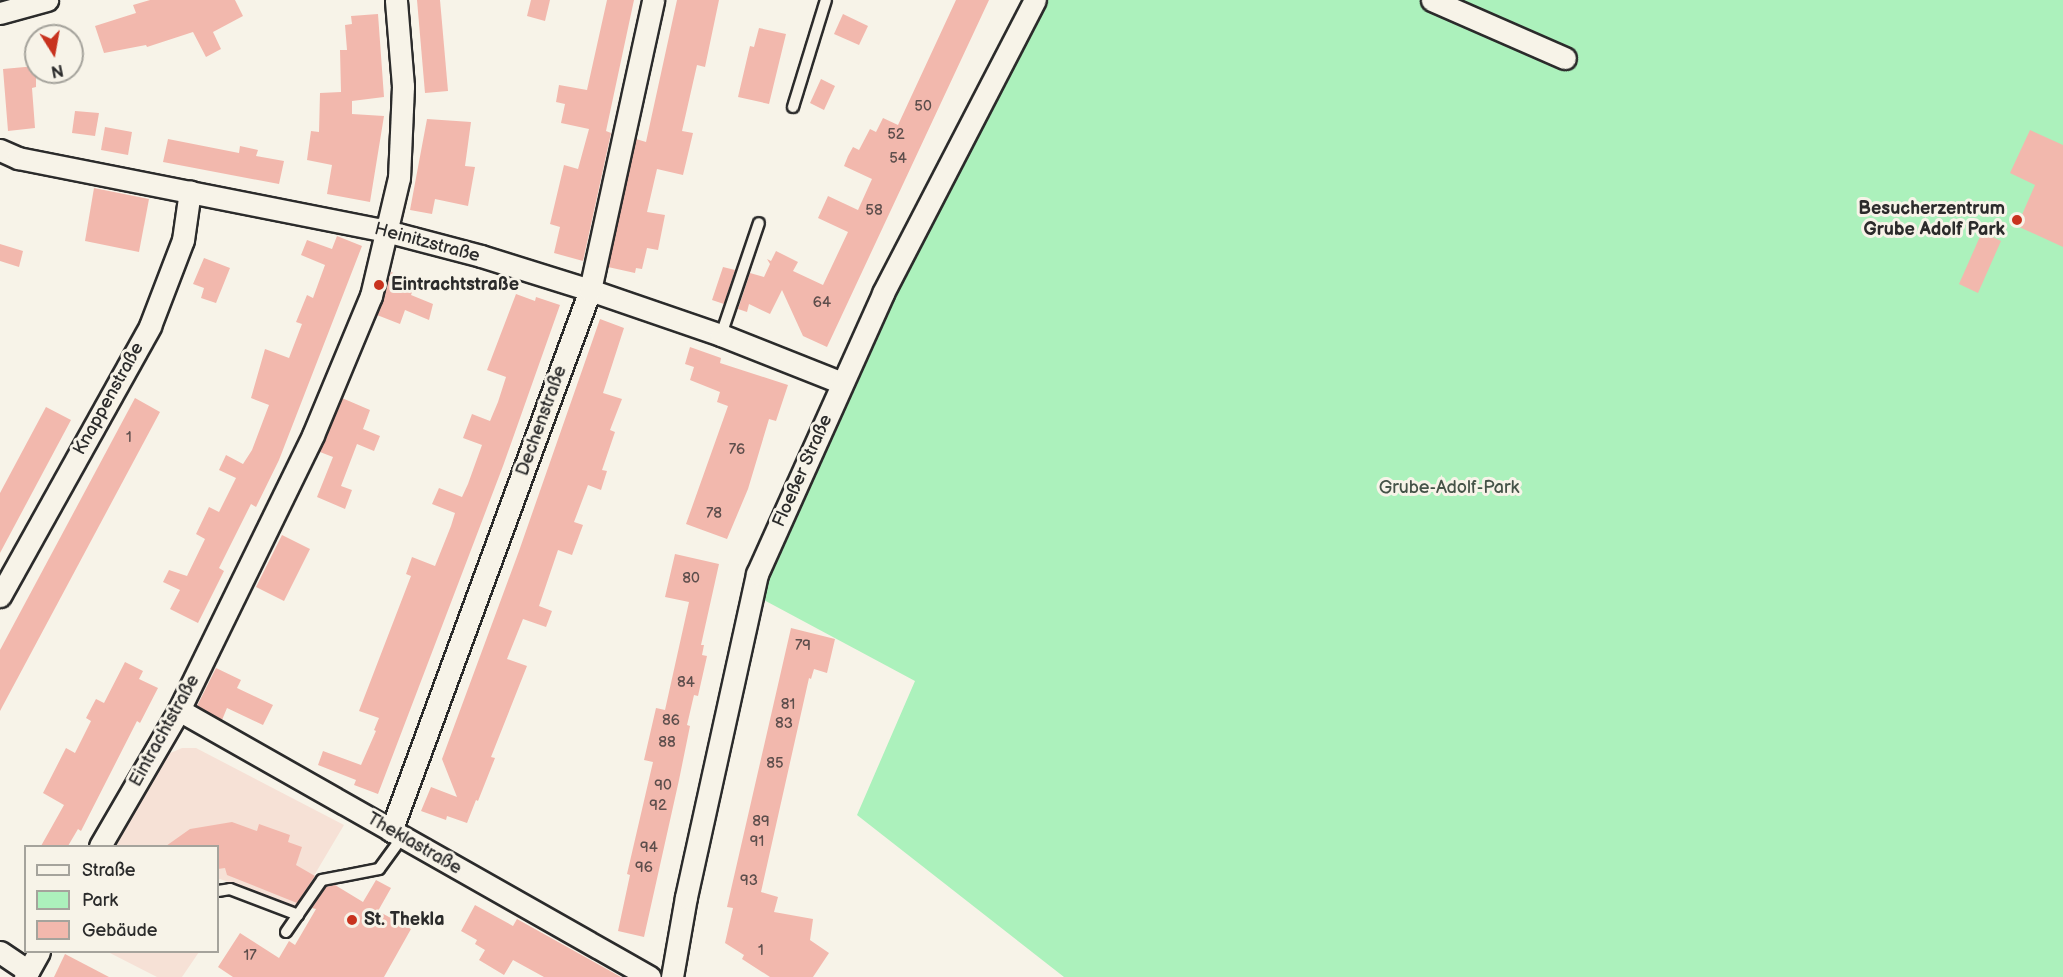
<!DOCTYPE html>
<meta charset="utf-8">
<style>
body{margin:0}
#map{position:relative;width:2063px;height:977px;overflow:hidden;background:#f7f3e8;font-family:"Balsamiq Sans",sans-serif}
div>[style]{position:absolute}
.built>*{inset:0;background:#f6e1d6}
.green>*{inset:0;background:#acf1bc}
.building>*{inset:0;background:#f2b8ad}
.roads{filter:drop-shadow(2px 0 #2b2b2b) drop-shadow(-2px 0 #2b2b2b) drop-shadow(0 2px #2b2b2b) drop-shadow(0 -2px #2b2b2b)}
.lane>*{height:10px;margin:-5px;padding:0 5px;transform-origin:5px;border-radius:5px;background:#f7f3e8}
.street>*{height:21px;margin:-10.5px;padding:0 10.5px;transform-origin:10.5px;border-radius:10.5px;background:#f7f3e8}
.dots>*{width:16px;height:16px;translate:-50% -50%;box-sizing:border-box;border:3px solid #f7f3e8;border-radius:50%}
span{translate:-50% -50%;white-space:nowrap;text-align:center;line-height:1.15;-webkit-text-stroke:6px #f7f3e8;paint-order:stroke}
.number-label{font-size:15px;color:#5d4e4c}
.number-label span{-webkit-text-stroke-width:0}
.poi-label{font-size:18px;color:#2b2b2b;font-weight:700}
.right{translate:-100% -50%;text-align:right}
.left{translate:0 -50%;text-align:left}
.street-label{font-size:18px;color:#2b2b2b}
.park-label{font-size:18px;color:#455348}
.legend{position:absolute;left:24px;top:845px;width:195px;height:108px;box-sizing:border-box;background:#f7f3e8;border:2px solid #a5a39c;margin:0;padding:8px 10px;list-style:none;font-size:18px;color:#2b2b2b}
.legend li{display:flex;align-items:center;gap:12px;height:30px}
.legend b{width:30px;border:2px solid #a5a39c}
.north{position:absolute;left:24px;top:24px;width:60px;height:60px;box-sizing:border-box;background:#f7f3e8;border:2px solid #a5a39c;border-radius:50%;rotate:169deg;font-size:16px;font-weight:700;line-height:24px;text-align:center;color:#2b2b2b}
.north::after{content:'';display:block;margin:auto;width:21px;height:27px;background:#c8321e;clip-path:polygon(50% 0,100% 100%,50% 72%,0 100%)}
</style>
<div id="map">
<div class="built">
<div style="clip-path:polygon(182px 748px,196px 748px,344px 825px,296px 906px,220px 879px,218px 880px,218px 846px,116px 846px,168px 754px)"></div>
<div style="clip-path:polygon(108px 952px,199px 952px,182px 977px,157px 977px)"></div>
</div>
<div class="green">
<div style="clip-path:polygon(1034px 0,2063px 0,2063px 977px,1064px 977px,857px 815px,915px 681px,762px 599px,765px 572px,838px 405px)"></div>
</div>
<div class="building">
<div style="clip-path:polygon(150px 0,235px 0,243px 16px,213px 32px,221px 49px,206px 57px,193px 32px,147px 47px,146px 45px,104px 53px,95px 26px,136px 13px,133px 5px)"></div>
<div style="clip-path:polygon(417px 0,440px 0,448px 91px,425px 93px)"></div>
<div style="clip-path:polygon(531px 0,550px 0,545px 21px,527px 16px)"></div>
<div style="clip-path:polygon(607px 0,634px 0,606px 131px,611px 133px,583px 261px,554px 253px,560px 227px,550px 224px,564px 165px,578px 169px,589px 129px,561px 123px,565px 104px,556px 102px,559px 85px,587px 90px)"></div>
<div style="clip-path:polygon(677px 0,719px 0,705px 67px,697px 65px,682px 131px,693px 133px,683px 175px,657px 169px,647px 212px,665px 215px,658px 250px,647px 248px,642px 269px,636px 268px,635px 273px,608px 267px,636px 139px,646px 142px)"></div>
<div style="clip-path:polygon(956px 0,989px 0,827px 347px,803px 336px,782px 290px,770px 314px,749px 304px,747px 312px,738px 309px,750px 273px,764px 277px,770px 264px,767px 259px,771px 261px,776px 251px,798px 262px,793px 271px,823px 285px,848px 232px,818px 218px,828px 196px,858px 210px,872px 179px,844px 166px,848px 156px,853px 147px,859px 150px,870px 129px,876px 132px,883px 118px,898px 125px)"></div>
<div style="clip-path:polygon(378px 14px,384px 97px,352px 101px,352px 114px,384px 116px,370px 202px,327px 194px,332px 165px,307px 160px,311px 131px,319px 132px,320px 93px,341px 92px,340px 50px,347px 50px,345px 25px,352px 24px,351px 16px)"></div>
<div style="clip-path:polygon(843px 14px,868px 26px,859px 45px,834px 34px)"></div>
<div style="clip-path:polygon(759px 28px,786px 34px,769px 104px,738px 97px,750px 46px,754px 47px)"></div>
<div style="clip-path:polygon(36px 66px,36px 87px,32px 88px,35px 128px,8px 131px,3px 69px)"></div>
<div style="clip-path:polygon(821px 79px,835px 86px,824px 110px,810px 103px)"></div>
<div style="clip-path:polygon(75px 111px,99px 113px,95px 136px,72px 133px)"></div>
<div style="clip-path:polygon(427px 119px,471px 122px,465px 166px,475px 167px,468px 206px,435px 199px,432px 214px,410px 210px)"></div>
<div style="clip-path:polygon(105px 127px,132px 132px,128px 155px,101px 150px)"></div>
<div style="clip-path:polygon(2030px 130px,2063px 145px,2063px 247px,2017px 226px,2035px 185px,2010px 173px)"></div>
<div style="clip-path:polygon(168px 139px,239px 153px,240px 146px,258px 150px,256px 156px,284px 161px,279px 184px,163px 162px)"></div>
<div style="clip-path:polygon(94px 188px,149px 199px,139px 252px,85px 241px)"></div>
<div style="clip-path:polygon(1982px 232px,2001px 241px,1978px 293px,1959px 284px)"></div>
<div style="clip-path:polygon(337px 236px,362px 246px,279px 460px,256px 507px,251px 504px,219px 568px,224px 571px,198px 623px,170px 609px,180px 590px,163px 582px,169px 570px,187px 576px,205px 539px,196px 534px,209px 507px,219px 512px,236px 478px,219px 470px,226px 455px,243px 464px,252px 450px,269px 405px,251px 398px,265px 349px,289px 358px,302px 324px,296px 322px,307px 295px,313px 298px,325px 265px,301px 255px,307px 240px,332px 249px)"></div>
<div style="clip-path:polygon(0 244px,23px 251px,19px 267px,0 261px)"></div>
<div style="clip-path:polygon(204px 258px,230px 268px,216px 303px,201px 298px,204px 288px,193px 284px)"></div>
<div style="clip-path:polygon(723px 267px,735px 270px,724px 304px,712px 300px)"></div>
<div style="clip-path:polygon(391px 272px,416px 282px,411px 295px,433px 304px,429px 320px,405px 310px,400px 324px,377px 315px)"></div>
<div style="clip-path:polygon(516px 294px,535px 301px,536px 297px,560px 305px,503px 466px,378px 794px,354px 785px,356px 780px,318px 765px,323px 751px,361px 765px,376px 731px,374px 730px,379px 718px,359px 711px,411px 576px,406px 574px,412px 557px,435px 566px,451px 526px,455px 513px,432px 504px,439px 488px,462px 497px,468px 484px,482px 445px,463px 438px,472px 414px,490px 421px,498px 402px,506px 377px,487px 370px)"></div>
<div style="clip-path:polygon(600px 319px,624px 328px,603px 393px,622px 399px,610px 430px,615px 432px,602px 470px,607px 471px,601px 490px,588px 485px,574px 522px,583px 525px,572px 555px,558px 550px,539px 606px,552px 611px,546px 627px,523px 619px,507px 659px,527px 666px,491px 757px,495px 758px,478px 801px,476px 800px,467px 823px,447px 816px,446px 820px,421px 811px,431px 787px,457px 797px,442px 759px,519px 551px)"></div>
<div style="clip-path:polygon(690px 347px,721px 358px,720px 363px,788px 385px,776px 421px,769px 419px,748px 489px,727px 539px,686px 524px,728px 406px,717px 402px,720px 392px,690px 380px,694px 367px,685px 364px)"></div>
<div style="clip-path:polygon(135px 398px,160px 412px,0 711px,0 650px)"></div>
<div style="clip-path:polygon(342px 398px,370px 410px,363px 429px,380px 436px,374px 451px,357px 444px,341px 486px,352px 490px,345px 509px,317px 497px,333px 457px,320px 452px)"></div>
<div style="clip-path:polygon(46px 407px,71px 420px,0 553px,0 493px)"></div>
<div style="clip-path:polygon(282px 535px,310px 549px,284px 601px,256px 587px)"></div>
<div style="clip-path:polygon(675px 554px,719px 564px,701px 645px,704px 645px,702px 655px,707px 656px,698px 696px,694px 695px,687px 725px,690px 726px,679px 780px,644px 937px,618px 931px,630px 875px,627px 874px,653px 762px,644px 760px,656px 708px,665px 710px,689px 602px,665px 597px)"></div>
<div style="clip-path:polygon(791px 628px,835px 639px,827px 673px,814px 669px,811px 679px,809px 678px,761px 892px,778px 897px,774px 912px,813px 919px,810px 940px,829px 953px,813px 977px,770px 977px,742px 959px,744px 955px,725px 943px,733px 908px,727px 907px)"></div>
<div style="clip-path:polygon(125px 662px,143px 671px,139px 679px,158px 688px,140px 723px,137px 721px,81px 831px,78px 829px,68px 846px,41px 846px,64px 805px,43px 793px,66px 748px,75px 753px,91px 721px,86px 718px,96px 699px,104px 703px)"></div>
<div style="clip-path:polygon(216px 668px,241px 680px,237px 688px,273px 705px,263px 725px,227px 708px,222px 720px,197px 706px)"></div>
<div style="clip-path:polygon(232px 822px,257px 831px,259px 824px,290px 835px,288px 842px,302px 847px,296px 865px,315px 876px,297px 903px,227px 875px,225px 868px,218px 869px,218px 846px,166px 846px,190px 829px)"></div>
<div style="clip-path:polygon(376px 880px,391px 888px,378px 911px,411px 929px,384px 977px,233px 977px,218px 967px,240px 933px,279px 958px,289px 941px,295px 945px,316px 909px,312px 908px,326px 887px,335px 885px,363px 902px)"></div>
<div style="clip-path:polygon(475px 905px,513px 926px,517px 919px,621px 977px,544px 977px,513px 960px,504px 975px,479px 960px,485px 950px,475px 944px,477px 940px,461px 931px)"></div>
<div style="clip-path:polygon(65px 954px,109px 977px,54px 977px)"></div>
</div>
<div class="roads">
<div class="lane">
<div style="left:793px;top:107px;width:112px;rotate:-72.9deg"></div>
<div style="left:721px;top:335px;width:118px;rotate:-71.3deg"></div>
<div style="left:218px;top:891px;width:12px;rotate:-9deg"></div>
<div style="left:230px;top:889px;width:73px;rotate:20.9deg"></div>
<div style="left:286px;top:932px;width:63px;rotate:-55.3deg"></div>
<div style="left:322px;top:880px;width:58px;rotate:-10.9deg"></div>
<div style="left:379px;top:869px;width:39px;rotate:-54deg"></div>
</div>
<div class="street">
<div style="left:1432px;top:0;width:145px;rotate:23.6deg"></div>
<div style="left:0;top:13px;width:49px;rotate:-15.5deg"></div>
<div style="left:0;top:150px;width:20px;rotate:24deg"></div>
<div style="left:18px;top:158px;width:375px;rotate:11.2deg"></div>
<div style="left:386px;top:231px;width:98px;rotate:14.7deg"></div>
<div style="left:481px;top:256px;width:114px;rotate:17.3deg"></div>
<div style="left:590px;top:290px;width:139px;rotate:19deg"></div>
<div style="left:721px;top:335px;width:130px;rotate:21.6deg"></div>
<div style="left:0;top:596px;width:309px;rotate:-60.9deg"></div>
<div style="left:150px;top:326px;width:92px;rotate:-69deg"></div>
<div style="left:183px;top:240px;width:49px;rotate:-81.9deg"></div>
<div style="left:179px;top:710px;width:541px;rotate:29.55deg"></div>
<div style="left:391px;top:831px;width:576px;rotate:-69.8deg"></div>
<div style="left:590px;top:290px;width:297px;rotate:-77.7deg"></div>
<div style="left:100px;top:846px;width:157px;rotate:-59.8deg"></div>
<div style="left:179px;top:710px;width:306px;rotate:-64deg"></div>
<div style="left:313px;top:435px;width:151px;rotate:-67.4deg"></div>
<div style="left:371px;top:296px;width:121px;rotate:-76.7deg"></div>
<div style="left:399px;top:178px;width:92px;rotate:-87.5deg"></div>
<div style="left:403px;top:86px;width:86px;rotate:-94.7deg"></div>
<div style="left:0;top:952px;width:34px;rotate:34deg"></div>
<div style="left:25px;top:977px;width:29px;rotate:-61deg"></div>
<div style="left:672px;top:977px;width:81px;rotate:-80.1deg"></div>
<div style="left:686px;top:897px;width:331px;rotate:-77.6deg"></div>
<div style="left:757px;top:574px;width:308px;rotate:-65.8deg"></div>
<div style="left:883px;top:293px;width:330px;rotate:-62.6deg"></div>
</div>
</div>
<div class="dots">
<div style="left:2017px;top:220px;background:#c8321e"></div>
<div style="left:379px;top:285px;background:#c8321e"></div>
<div style="left:352px;top:920px;background:#c8321e"></div>
</div>
<div class="number-label">
<span style="left:923px;top:107px">50</span>
<span style="left:896px;top:135px">52</span>
<span style="left:898px;top:159px">54</span>
<span style="left:874px;top:211px">58</span>
<span style="left:822px;top:303px">64</span>
<span style="left:129px;top:438px">1</span>
<span style="left:737px;top:450px">76</span>
<span style="left:714px;top:514px">78</span>
<span style="left:691px;top:579px">80</span>
<span style="left:803px;top:646px">79</span>
<span style="left:686px;top:683px">84</span>
<span style="left:788px;top:705px">81</span>
<span style="left:671px;top:721px">86</span>
<span style="left:784px;top:724px">83</span>
<span style="left:667px;top:743px">88</span>
<span style="left:775px;top:764px">85</span>
<span style="left:663px;top:786px">90</span>
<span style="left:658px;top:806px">92</span>
<span style="left:761px;top:822px">89</span>
<span style="left:757px;top:842px">91</span>
<span style="left:649px;top:848px">94</span>
<span style="left:644px;top:868px">96</span>
<span style="left:749px;top:881px">93</span>
<span style="left:761px;top:951px">1</span>
<span style="left:250px;top:956px">17</span>
</div>
<div class="poi-label">
<span class="right" style="left:2005px;top:220px">Besucherzentrum<br>Grube Adolf Park</span>
<span class="left" style="left:391px;top:285px">Eintrachtstraße</span>
<span class="left" style="left:364px;top:920px">St. Thekla</span>
</div>
<div class="street-label">
<span style="left:427px;top:243px;rotate:15deg">Heinitzstraße</span>
<span style="left:109px;top:399px;rotate:-61deg">Knappenstraße</span>
<span style="left:542px;top:421px;rotate:-70deg">Dechenstraße</span>
<span style="left:803px;top:471px;rotate:-66deg">Floeßer Straße</span>
<span style="left:165px;top:731px;rotate:-61deg">Eintrachtstraße</span>
<span style="left:414px;top:844px;rotate:30deg">Theklastraße</span>
</div>
<div class="park-label">
<span style="left:1449px;top:488px">Grube-Adolf-Park</span>
</div>
<ul class="legend">
<li><b style="height:8px;background:#f7f3e8"></b>Straße</li>
<li><b style="height:16px;background:#acf1bc"></b>Park</li>
<li><b style="height:16px;background:#f2b8ad"></b>Gebäude</li>
</ul>
<div class="north">N</div>
</div>
